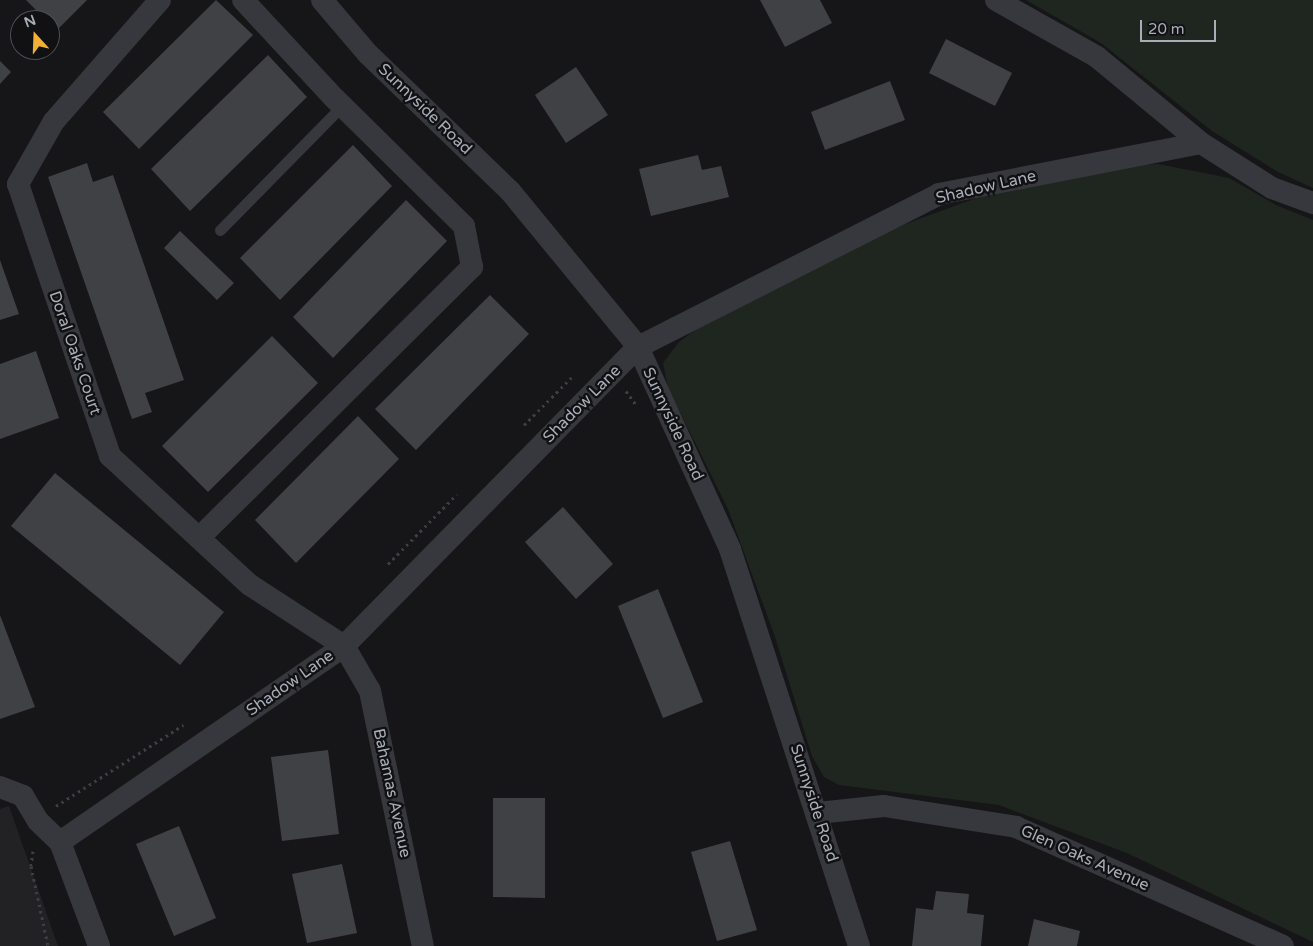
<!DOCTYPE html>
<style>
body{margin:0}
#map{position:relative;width:1313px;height:946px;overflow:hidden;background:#161618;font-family:"Varela Round",sans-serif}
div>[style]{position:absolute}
.built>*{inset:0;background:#222225}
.green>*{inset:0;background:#1e261f}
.building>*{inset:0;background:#404145}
.path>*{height:3px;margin-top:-1.5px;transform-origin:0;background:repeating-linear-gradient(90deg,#3d3f44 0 2.5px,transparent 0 6.5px)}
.service>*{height:11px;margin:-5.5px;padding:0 5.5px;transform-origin:5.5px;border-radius:5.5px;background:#37383d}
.minor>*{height:22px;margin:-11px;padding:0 11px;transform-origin:11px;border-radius:11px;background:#37383d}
span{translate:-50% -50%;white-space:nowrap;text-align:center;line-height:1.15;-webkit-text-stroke:5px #111113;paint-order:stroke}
.street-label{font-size:16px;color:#a8adb8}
.north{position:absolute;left:10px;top:10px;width:50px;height:50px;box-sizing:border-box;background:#111113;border:1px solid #4d4f55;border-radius:50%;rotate:340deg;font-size:14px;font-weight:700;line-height:20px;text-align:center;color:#a8adb8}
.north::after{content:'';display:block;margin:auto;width:18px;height:22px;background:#f2b134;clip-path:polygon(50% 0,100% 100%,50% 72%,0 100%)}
.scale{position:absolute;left:1140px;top:20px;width:76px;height:22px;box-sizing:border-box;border:2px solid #a8adb8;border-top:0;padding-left:6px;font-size:15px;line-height:18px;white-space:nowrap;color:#a8adb8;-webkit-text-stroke:4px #111113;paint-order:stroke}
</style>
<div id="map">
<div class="built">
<div style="clip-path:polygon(9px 806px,58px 946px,0 946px,0 809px)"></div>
</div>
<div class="green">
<div style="clip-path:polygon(1026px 0,1313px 0,1313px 188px,1278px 172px,1212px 131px,1101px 43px)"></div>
<div style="clip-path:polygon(1158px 164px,1229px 178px,1276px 205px,1313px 220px,1313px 942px,1127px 853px,999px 805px,839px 785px,824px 777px,812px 756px,774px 634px,728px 509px,668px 388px,663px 363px,679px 342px,702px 325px,833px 253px,916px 220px,985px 195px,1109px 167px)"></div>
</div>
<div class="building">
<div style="clip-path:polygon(26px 0,87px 0,56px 31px,50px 20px,46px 20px)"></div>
<div style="clip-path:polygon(216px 0,253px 35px,139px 149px,103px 112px)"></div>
<div style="clip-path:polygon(760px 0,820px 0,832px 23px,785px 47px)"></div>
<div style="clip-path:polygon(946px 39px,1012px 73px,995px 106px,929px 73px)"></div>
<div style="clip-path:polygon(268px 55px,307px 97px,190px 211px,151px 169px)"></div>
<div style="clip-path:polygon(0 61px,11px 72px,0 84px)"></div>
<div style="clip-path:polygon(576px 67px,608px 115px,566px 143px,535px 95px)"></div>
<div style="clip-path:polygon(890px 81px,905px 120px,825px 150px,811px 112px)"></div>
<div style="clip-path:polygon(353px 145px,392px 186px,280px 300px,240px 258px)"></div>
<div style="clip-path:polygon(698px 155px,702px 170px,721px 166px,729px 197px,651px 216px,639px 169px)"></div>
<div style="clip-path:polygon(87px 163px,93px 182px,113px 175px,184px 380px,145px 393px,152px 412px,132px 419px,48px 177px)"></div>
<div style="clip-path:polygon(406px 200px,447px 241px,333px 358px,293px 317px)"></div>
<div style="clip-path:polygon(180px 231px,234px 283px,217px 300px,164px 248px)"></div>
<div style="clip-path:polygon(0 260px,19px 314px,0 320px)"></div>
<div style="clip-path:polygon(490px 295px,529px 334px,416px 450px,375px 409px)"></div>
<div style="clip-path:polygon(272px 336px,318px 383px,208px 492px,162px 446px)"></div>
<div style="clip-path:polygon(36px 351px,59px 418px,0 439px,0 364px)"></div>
<div style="clip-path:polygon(358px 416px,399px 459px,296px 563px,255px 520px)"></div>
<div style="clip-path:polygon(55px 473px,224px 612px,180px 665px,11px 526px)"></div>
<div style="clip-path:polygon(563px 507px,613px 564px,576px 599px,525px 542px)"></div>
<div style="clip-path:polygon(658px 589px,703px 702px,663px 718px,618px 606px)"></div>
<div style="clip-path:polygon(0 615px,35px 707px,0 719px)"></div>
<div style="clip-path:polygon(328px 750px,339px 834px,282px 841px,271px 757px)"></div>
<div style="clip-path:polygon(493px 798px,545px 798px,545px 898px,493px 897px)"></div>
<div style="clip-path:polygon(179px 826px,216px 918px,174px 936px,136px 844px)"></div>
<div style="clip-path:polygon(730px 841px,757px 930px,717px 941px,691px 852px)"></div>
<div style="clip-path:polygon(342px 864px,357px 933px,307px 943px,292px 874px)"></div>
<div style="clip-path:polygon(936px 891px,969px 894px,967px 913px,984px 915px,981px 946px,912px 946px,916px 908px,933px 910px)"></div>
<div style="clip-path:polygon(1034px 919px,1080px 931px,1077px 946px,1028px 946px)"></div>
</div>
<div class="path">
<div style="left:626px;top:391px;width:17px;rotate:54deg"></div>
<div style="left:524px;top:425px;width:71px;rotate:-45deg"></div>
<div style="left:388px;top:564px;width:98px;rotate:-45.4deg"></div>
<div style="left:56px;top:806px;width:151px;rotate:-32.5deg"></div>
<div style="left:33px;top:851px;width:15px;rotate:98deg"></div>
<div style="left:31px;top:866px;width:82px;rotate:78deg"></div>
</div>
<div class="service">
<div style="left:220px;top:230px;width:174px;rotate:-45.5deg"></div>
</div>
<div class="minor">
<div style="left:160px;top:0;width:161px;rotate:131.2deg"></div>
<div style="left:54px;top:121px;width:73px;rotate:119.7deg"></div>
<div style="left:18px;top:184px;width:287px;rotate:71.3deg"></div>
<div style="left:110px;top:456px;width:190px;rotate:42.7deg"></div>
<div style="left:250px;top:585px;width:112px;rotate:33deg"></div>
<div style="left:344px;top:646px;width:52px;rotate:60deg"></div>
<div style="left:370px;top:691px;width:260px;rotate:78.3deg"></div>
<div style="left:322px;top:0;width:71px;rotate:49.6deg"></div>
<div style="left:368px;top:54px;width:197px;rotate:44deg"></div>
<div style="left:510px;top:191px;width:202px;rotate:50.6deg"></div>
<div style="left:638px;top:347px;width:222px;rotate:65.5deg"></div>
<div style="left:730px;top:549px;width:417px;rotate:72deg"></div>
<div style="left:996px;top:0;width:116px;rotate:29.4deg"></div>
<div style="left:1097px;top:57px;width:135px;rotate:39.6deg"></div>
<div style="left:1201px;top:143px;width:84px;rotate:32.4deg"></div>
<div style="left:1272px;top:188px;width:44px;rotate:20.1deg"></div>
<div style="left:199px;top:538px;width:385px;rotate:-44.8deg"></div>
<div style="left:472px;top:267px;width:42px;rotate:-101deg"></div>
<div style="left:464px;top:226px;width:181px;rotate:-135.4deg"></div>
<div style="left:335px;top:99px;width:135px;rotate:-132.9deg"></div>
<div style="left:0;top:787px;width:25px;rotate:21deg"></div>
<div style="left:23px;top:796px;width:29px;rotate:59deg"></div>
<div style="left:38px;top:821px;width:30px;rotate:44deg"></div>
<div style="left:60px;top:842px;width:111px;rotate:69.4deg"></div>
<div style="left:818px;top:813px;width:66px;rotate:-6.1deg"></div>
<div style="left:884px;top:806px;width:134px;rotate:9deg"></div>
<div style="left:1016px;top:827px;width:292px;rotate:24deg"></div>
<div style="left:60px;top:842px;width:345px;rotate:-34.6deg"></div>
<div style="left:344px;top:646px;width:419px;rotate:-45.5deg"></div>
<div style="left:638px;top:347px;width:338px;rotate:-26.9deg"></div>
<div style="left:939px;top:194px;width:267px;rotate:-11deg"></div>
</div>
<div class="street-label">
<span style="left:425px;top:109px;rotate:44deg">Sunnyside Road</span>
<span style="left:986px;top:187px;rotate:-13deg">Shadow Lane</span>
<span style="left:75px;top:353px;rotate:71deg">Doral Oaks Court</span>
<span style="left:582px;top:404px;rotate:-45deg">Shadow Lane</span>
<span style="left:673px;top:424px;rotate:65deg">Sunnyside Road</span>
<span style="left:290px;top:683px;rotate:-35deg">Shadow Lane</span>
<span style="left:392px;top:793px;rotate:78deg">Bahamas Avenue</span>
<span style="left:814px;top:803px;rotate:72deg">Sunnyside Road</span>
<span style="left:1085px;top:858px;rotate:24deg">Glen Oaks Avenue</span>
</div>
<div class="north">N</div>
<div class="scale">20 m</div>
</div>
